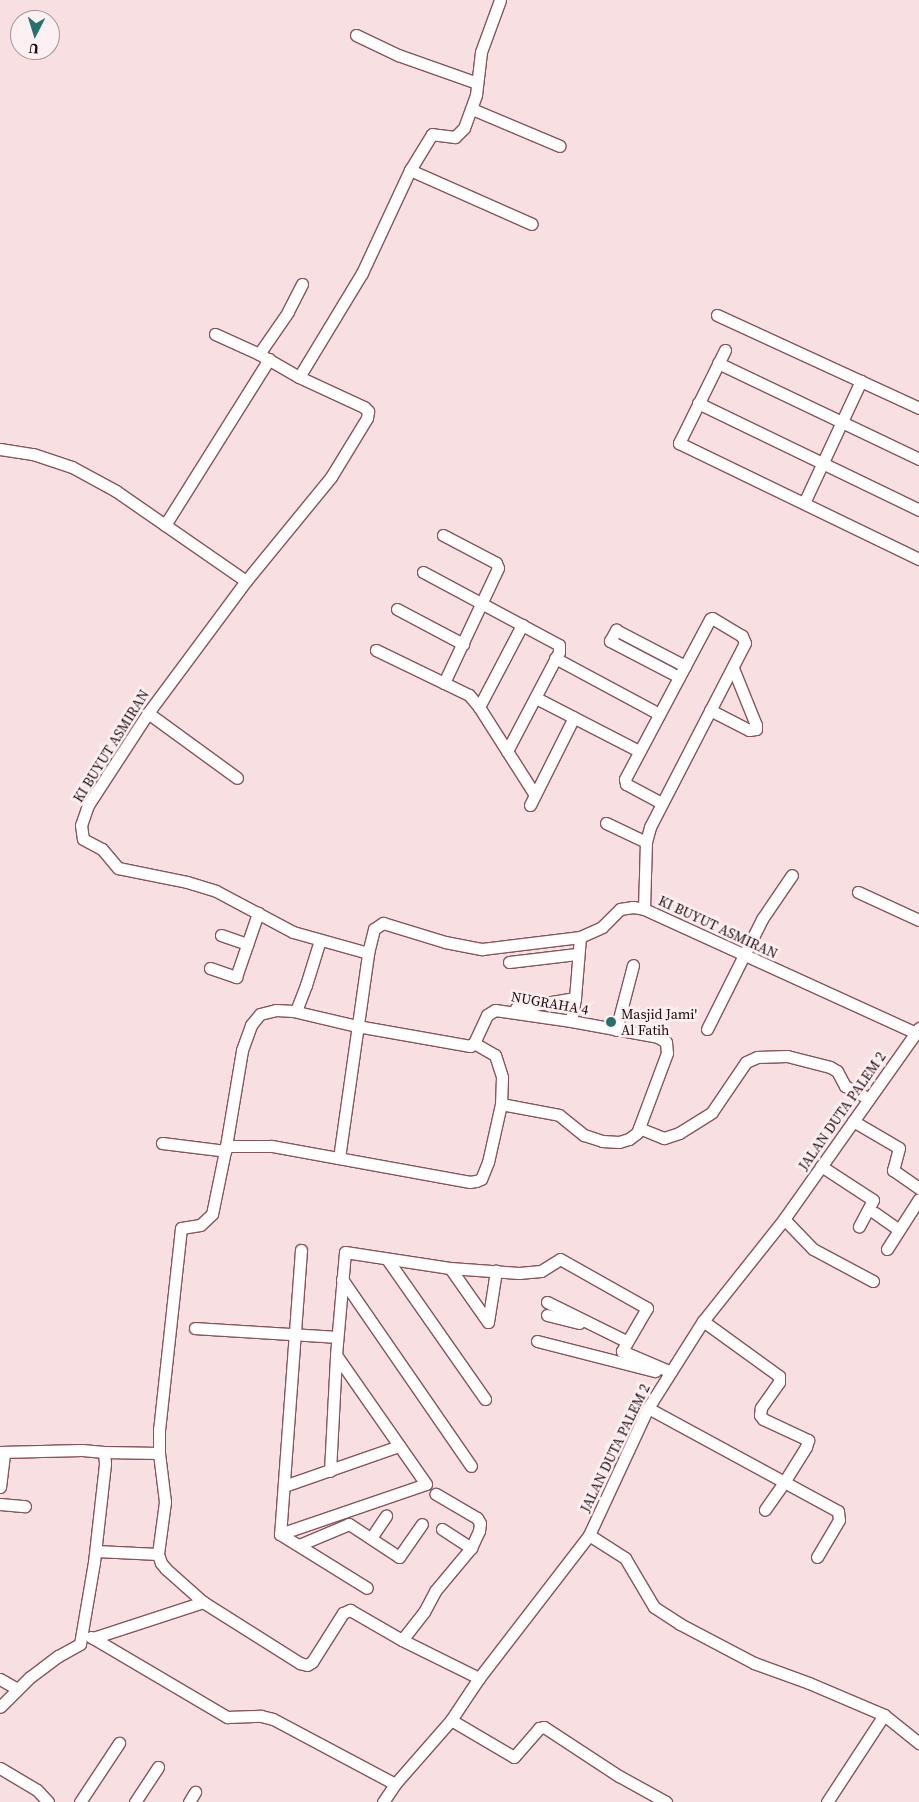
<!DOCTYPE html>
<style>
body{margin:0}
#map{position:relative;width:919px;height:1802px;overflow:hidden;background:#f8e0e2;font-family:"Source Serif 4",serif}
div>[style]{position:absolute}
.roads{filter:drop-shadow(1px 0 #87545c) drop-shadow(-1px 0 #87545c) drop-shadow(0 1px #87545c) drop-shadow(0 -1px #87545c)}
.minor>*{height:11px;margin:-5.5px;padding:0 5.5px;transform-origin:5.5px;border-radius:5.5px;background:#fff}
.dots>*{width:14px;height:14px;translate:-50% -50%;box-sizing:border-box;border:2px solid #fdf0f2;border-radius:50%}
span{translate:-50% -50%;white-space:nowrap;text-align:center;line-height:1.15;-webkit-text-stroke:5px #fdf0f2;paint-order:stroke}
.street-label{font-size:14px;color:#1c090c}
.poi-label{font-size:14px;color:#1c090c}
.left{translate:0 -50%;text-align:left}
.north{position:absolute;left:10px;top:10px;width:50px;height:50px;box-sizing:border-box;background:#fdf0f2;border:1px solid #a39496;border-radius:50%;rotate:185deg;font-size:14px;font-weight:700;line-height:20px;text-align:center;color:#1c090c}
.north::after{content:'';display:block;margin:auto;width:18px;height:22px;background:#27716c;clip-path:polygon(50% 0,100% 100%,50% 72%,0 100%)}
</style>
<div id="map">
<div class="roads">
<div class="minor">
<div style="left:500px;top:0;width:55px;rotate:110.1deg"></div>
<div style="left:481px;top:52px;width:43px;rotate:96.6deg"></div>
<div style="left:476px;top:95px;width:35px;rotate:110deg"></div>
<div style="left:464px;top:128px;width:13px;rotate:135deg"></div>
<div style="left:455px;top:137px;width:23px;rotate:-173deg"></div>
<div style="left:432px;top:134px;width:42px;rotate:121.4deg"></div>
<div style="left:410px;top:170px;width:133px;rotate:23.9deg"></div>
<div style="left:356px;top:35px;width:47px;rotate:25.5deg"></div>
<div style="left:398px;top:55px;width:84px;rotate:19.5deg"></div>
<div style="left:472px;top:109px;width:95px;rotate:22.8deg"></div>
<div style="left:302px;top:284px;width:31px;rotate:117deg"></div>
<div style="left:288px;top:312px;width:51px;rotate:124.6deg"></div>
<div style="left:259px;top:354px;width:46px;rotate:29.9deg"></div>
<div style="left:299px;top:377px;width:72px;rotate:24.8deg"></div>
<div style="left:364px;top:407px;width:6px;rotate:45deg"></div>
<div style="left:368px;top:411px;width:7px;rotate:98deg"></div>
<div style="left:367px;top:418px;width:69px;rotate:121.4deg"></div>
<div style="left:331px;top:477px;width:134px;rotate:129.3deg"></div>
<div style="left:246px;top:581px;width:164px;rotate:126.6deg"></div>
<div style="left:148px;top:713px;width:110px;rotate:123.1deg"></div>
<div style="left:88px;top:805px;width:21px;rotate:109deg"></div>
<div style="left:81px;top:825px;width:14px;rotate:82deg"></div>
<div style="left:83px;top:839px;width:21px;rotate:28deg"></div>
<div style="left:102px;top:849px;width:25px;rotate:50deg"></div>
<div style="left:118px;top:868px;width:70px;rotate:11.5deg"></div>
<div style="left:187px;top:882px;width:30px;rotate:17deg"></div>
<div style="left:216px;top:891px;width:87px;rotate:28deg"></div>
<div style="left:293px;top:932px;width:78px;rotate:15.6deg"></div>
<div style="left:368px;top:953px;width:25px;rotate:-76deg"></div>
<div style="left:374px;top:929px;width:11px;rotate:-34deg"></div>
<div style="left:383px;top:923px;width:65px;rotate:17deg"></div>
<div style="left:445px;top:942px;width:38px;rotate:11deg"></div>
<div style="left:482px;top:949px;width:99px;rotate:-7deg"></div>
<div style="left:580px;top:937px;width:24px;rotate:-24deg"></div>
<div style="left:602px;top:927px;width:25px;rotate:-45deg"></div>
<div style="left:620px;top:909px;width:13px;rotate:-9deg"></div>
<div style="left:633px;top:907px;width:11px;rotate:10deg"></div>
<div style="left:644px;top:909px;width:299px;rotate:24.5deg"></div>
<div style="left:717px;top:315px;width:222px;rotate:24.7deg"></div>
<div style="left:215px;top:334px;width:48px;rotate:24.4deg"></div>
<div style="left:725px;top:350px;width:104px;rotate:116.3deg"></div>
<div style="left:679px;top:443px;width:267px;rotate:25.8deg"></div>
<div style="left:718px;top:363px;width:223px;rotate:25.5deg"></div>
<div style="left:299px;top:377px;width:122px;rotate:-58.8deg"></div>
<div style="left:362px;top:273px;width:114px;rotate:-65deg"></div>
<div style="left:698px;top:403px;width:246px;rotate:25.8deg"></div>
<div style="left:0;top:449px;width:33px;rotate:9deg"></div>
<div style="left:33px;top:454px;width:41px;rotate:18.4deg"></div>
<div style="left:72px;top:467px;width:50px;rotate:28.6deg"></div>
<div style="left:116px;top:491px;width:158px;rotate:34.7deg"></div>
<div style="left:804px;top:503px;width:135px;rotate:-65deg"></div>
<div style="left:165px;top:525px;width:196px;rotate:-57.9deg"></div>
<div style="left:443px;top:535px;width:60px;rotate:27.8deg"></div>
<div style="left:496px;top:563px;width:5px;rotate:68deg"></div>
<div style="left:498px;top:568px;width:127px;rotate:115.2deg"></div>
<div style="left:423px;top:572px;width:154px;rotate:28.2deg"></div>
<div style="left:559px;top:645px;width:7px;rotate:90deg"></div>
<div style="left:559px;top:652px;width:112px;rotate:117.7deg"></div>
<div style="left:397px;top:609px;width:75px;rotate:27.9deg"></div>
<div style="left:376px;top:650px;width:103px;rotate:25.8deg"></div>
<div style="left:469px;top:695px;width:16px;rotate:50deg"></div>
<div style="left:479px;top:707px;width:104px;rotate:57.5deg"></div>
<div style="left:555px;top:658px;width:118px;rotate:28.3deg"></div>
<div style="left:679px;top:677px;width:78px;rotate:-152.4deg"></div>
<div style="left:610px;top:641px;width:13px;rotate:-61deg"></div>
<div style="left:616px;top:630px;width:78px;rotate:27.6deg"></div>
<div style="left:536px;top:698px;width:116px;rotate:27.2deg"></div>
<div style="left:479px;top:707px;width:93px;rotate:-62.3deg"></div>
<div style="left:710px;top:710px;width:44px;rotate:27.1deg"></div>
<div style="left:749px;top:730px;width:7px;rotate:-8deg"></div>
<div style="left:756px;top:729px;width:4px;rotate:-90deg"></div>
<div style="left:756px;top:725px;width:61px;rotate:-112deg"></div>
<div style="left:148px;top:713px;width:110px;rotate:36.1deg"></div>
<div style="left:530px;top:805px;width:98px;rotate:-63.4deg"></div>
<div style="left:606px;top:823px;width:44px;rotate:25.4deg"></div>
<div style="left:858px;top:892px;width:67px;rotate:24.7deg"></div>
<div style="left:644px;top:909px;width:67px;rotate:-88.3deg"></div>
<div style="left:646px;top:842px;width:16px;rotate:-75deg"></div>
<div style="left:650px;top:827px;width:207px;rotate:-62.7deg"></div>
<div style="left:745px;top:643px;width:8px;rotate:-113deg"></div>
<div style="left:742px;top:636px;width:35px;rotate:-149deg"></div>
<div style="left:712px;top:618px;width:2px;rotate:153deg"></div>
<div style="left:710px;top:619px;width:181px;rotate:118deg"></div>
<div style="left:625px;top:779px;width:5px;rotate:79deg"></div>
<div style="left:626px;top:784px;width:40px;rotate:28deg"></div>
<div style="left:221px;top:935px;width:28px;rotate:19deg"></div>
<div style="left:509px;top:962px;width:68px;rotate:-6.7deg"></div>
<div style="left:210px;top:968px;width:28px;rotate:19deg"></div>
<div style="left:236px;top:977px;width:68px;rotate:-71deg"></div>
<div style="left:516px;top:1008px;width:60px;rotate:-9.6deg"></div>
<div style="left:296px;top:1011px;width:28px;rotate:-69deg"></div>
<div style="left:306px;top:985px;width:47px;rotate:-72.7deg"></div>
<div style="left:571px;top:1021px;width:23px;rotate:-80deg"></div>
<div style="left:575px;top:998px;width:61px;rotate:-85.3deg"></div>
<div style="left:707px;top:1029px;width:123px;rotate:-63.4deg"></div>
<div style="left:762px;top:919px;width:53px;rotate:-55.7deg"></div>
<div style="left:616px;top:1030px;width:67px;rotate:-75.3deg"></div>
<div style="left:474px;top:1043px;width:24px;rotate:30deg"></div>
<div style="left:495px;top:1055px;width:23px;rotate:72deg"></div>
<div style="left:502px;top:1077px;width:27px;rotate:92deg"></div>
<div style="left:501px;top:1104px;width:59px;rotate:102.6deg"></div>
<div style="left:488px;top:1162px;width:18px;rotate:112deg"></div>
<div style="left:481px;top:1179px;width:5px;rotate:158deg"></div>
<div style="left:476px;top:1181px;width:6px;rotate:171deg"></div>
<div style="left:470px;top:1182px;width:202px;rotate:-169.7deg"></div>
<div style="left:271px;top:1146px;width:45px;rotate:180deg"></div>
<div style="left:226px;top:1146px;width:69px;rotate:101.6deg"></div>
<div style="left:212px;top:1214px;width:16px;rotate:137deg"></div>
<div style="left:200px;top:1225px;width:19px;rotate:171deg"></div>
<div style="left:181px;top:1228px;width:202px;rotate:96.2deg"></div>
<div style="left:159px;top:1429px;width:24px;rotate:90deg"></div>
<div style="left:159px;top:1453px;width:49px;rotate:83deg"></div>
<div style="left:165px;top:1502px;width:52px;rotate:97.7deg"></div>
<div style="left:158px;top:1554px;width:9px;rotate:72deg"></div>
<div style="left:161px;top:1563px;width:8px;rotate:50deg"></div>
<div style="left:166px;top:1569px;width:50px;rotate:41.7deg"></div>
<div style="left:203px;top:1602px;width:115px;rotate:32.2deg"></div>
<div style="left:300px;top:1663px;width:7px;rotate:16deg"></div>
<div style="left:307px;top:1665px;width:6px;rotate:-31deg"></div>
<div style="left:312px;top:1662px;width:58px;rotate:-57.7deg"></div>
<div style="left:343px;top:1613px;width:8px;rotate:-23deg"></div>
<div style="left:350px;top:1610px;width:60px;rotate:30deg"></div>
<div style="left:402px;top:1640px;width:86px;rotate:26.3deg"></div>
<div style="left:501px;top:1104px;width:59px;rotate:10.7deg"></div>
<div style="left:559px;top:1115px;width:32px;rotate:39deg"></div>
<div style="left:584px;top:1135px;width:19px;rotate:18deg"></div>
<div style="left:602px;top:1141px;width:17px;rotate:3deg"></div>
<div style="left:619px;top:1142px;width:10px;rotate:-17deg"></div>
<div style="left:629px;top:1139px;width:10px;rotate:-37deg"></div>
<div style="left:637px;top:1133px;width:5px;rotate:-68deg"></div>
<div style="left:853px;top:1121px;width:53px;rotate:30.4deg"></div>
<div style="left:899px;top:1148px;width:23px;rotate:105deg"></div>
<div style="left:893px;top:1170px;width:32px;rotate:35deg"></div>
<div style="left:162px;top:1143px;width:64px;rotate:7.1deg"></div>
<div style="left:226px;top:1146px;width:97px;rotate:-80.5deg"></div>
<div style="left:242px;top:1050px;width:27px;rotate:-70deg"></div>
<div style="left:251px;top:1025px;width:14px;rotate:-51deg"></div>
<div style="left:260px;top:1014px;width:16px;rotate:-14deg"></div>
<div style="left:276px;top:1010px;width:17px;rotate:3deg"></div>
<div style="left:293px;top:1011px;width:66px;rotate:13.2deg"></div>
<div style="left:357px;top:1026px;width:115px;rotate:10deg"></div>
<div style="left:470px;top:1046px;width:5px;rotate:-37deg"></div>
<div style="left:474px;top:1043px;width:31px;rotate:-65deg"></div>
<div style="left:487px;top:1015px;width:9px;rotate:-32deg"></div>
<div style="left:495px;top:1010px;width:77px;rotate:8.2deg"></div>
<div style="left:571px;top:1021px;width:88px;rotate:10.4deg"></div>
<div style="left:658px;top:1037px;width:9px;rotate:32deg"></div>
<div style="left:666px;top:1042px;width:11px;rotate:85deg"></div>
<div style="left:667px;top:1053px;width:80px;rotate:110.5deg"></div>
<div style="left:639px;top:1128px;width:27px;rotate:22deg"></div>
<div style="left:664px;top:1138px;width:16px;rotate:-18deg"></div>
<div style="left:679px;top:1133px;width:39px;rotate:-32deg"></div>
<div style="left:712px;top:1112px;width:60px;rotate:-55.8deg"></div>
<div style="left:746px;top:1062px;width:12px;rotate:-24deg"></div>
<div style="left:757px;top:1057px;width:30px;rotate:-2deg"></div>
<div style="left:787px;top:1056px;width:44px;rotate:14.3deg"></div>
<div style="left:830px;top:1067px;width:8px;rotate:30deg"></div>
<div style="left:837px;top:1071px;width:17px;rotate:62deg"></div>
<div style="left:845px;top:1086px;width:27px;rotate:28deg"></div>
<div style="left:339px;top:1158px;width:207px;rotate:-81.9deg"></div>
<div style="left:821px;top:1166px;width:62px;rotate:33.2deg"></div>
<div style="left:873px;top:1200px;width:30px;rotate:118deg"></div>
<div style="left:875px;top:1213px;width:29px;rotate:35deg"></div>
<div style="left:784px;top:1219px;width:42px;rotate:46deg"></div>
<div style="left:813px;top:1249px;width:68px;rotate:28.1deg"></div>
<div style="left:887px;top:1249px;width:59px;rotate:-57.4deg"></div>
<div style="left:301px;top:1250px;width:285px;rotate:94.2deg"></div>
<div style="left:280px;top:1534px;width:154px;rotate:-18.9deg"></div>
<div style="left:426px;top:1484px;width:157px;rotate:-124.9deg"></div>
<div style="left:387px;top:1259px;width:171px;rotate:55deg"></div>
<div style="left:450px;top:1268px;width:66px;rotate:54.9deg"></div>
<div style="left:342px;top:1279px;width:227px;rotate:55.4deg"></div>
<div style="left:547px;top:1302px;width:88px;rotate:26.3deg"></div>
<div style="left:547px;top:1315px;width:33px;rotate:14deg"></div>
<div style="left:703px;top:1321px;width:94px;rotate:35.9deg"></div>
<div style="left:779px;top:1376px;width:6px;rotate:90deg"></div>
<div style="left:779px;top:1382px;width:32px;rotate:125deg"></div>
<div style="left:761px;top:1408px;width:7px;rotate:98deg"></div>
<div style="left:760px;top:1415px;width:5px;rotate:53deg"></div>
<div style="left:763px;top:1419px;width:50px;rotate:25deg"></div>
<div style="left:808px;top:1440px;width:7px;rotate:106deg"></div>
<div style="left:806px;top:1447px;width:40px;rotate:122deg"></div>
<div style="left:785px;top:1481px;width:35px;rotate:125deg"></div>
<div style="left:488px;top:1322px;width:52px;rotate:-81.1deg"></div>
<div style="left:195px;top:1328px;width:142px;rotate:3.6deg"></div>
<div style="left:537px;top:1341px;width:122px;rotate:14.3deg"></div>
<div style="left:648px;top:1408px;width:216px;rotate:28.5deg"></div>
<div style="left:838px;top:1511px;width:9px;rotate:84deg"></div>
<div style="left:839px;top:1520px;width:43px;rotate:120.7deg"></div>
<div style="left:0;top:1452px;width:82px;rotate:-1.4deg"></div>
<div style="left:82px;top:1450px;width:22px;rotate:5deg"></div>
<div style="left:104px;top:1452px;width:12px;rotate:85deg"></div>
<div style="left:105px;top:1464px;width:99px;rotate:96.4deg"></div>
<div style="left:94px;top:1562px;width:83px;rotate:99.7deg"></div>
<div style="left:80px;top:1644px;width:25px;rotate:151deg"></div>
<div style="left:58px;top:1656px;width:35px;rotate:143deg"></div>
<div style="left:30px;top:1677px;width:42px;rotate:135deg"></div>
<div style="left:104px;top:1452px;width:55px;rotate:1deg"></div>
<div style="left:330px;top:1471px;width:116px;rotate:-87deg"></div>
<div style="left:336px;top:1355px;width:103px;rotate:-85deg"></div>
<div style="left:345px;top:1252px;width:106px;rotate:8.7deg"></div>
<div style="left:450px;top:1268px;width:69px;rotate:4.1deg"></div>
<div style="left:519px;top:1273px;width:22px;rotate:-5deg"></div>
<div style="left:541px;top:1271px;width:22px;rotate:-32deg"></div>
<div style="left:560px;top:1259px;width:100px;rotate:29.4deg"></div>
<div style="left:647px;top:1308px;width:50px;rotate:120.2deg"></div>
<div style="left:622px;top:1351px;width:53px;rotate:23.2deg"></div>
<div style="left:284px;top:1486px;width:122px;rotate:-19.2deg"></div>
<div style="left:0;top:1487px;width:35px;rotate:-83deg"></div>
<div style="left:0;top:1504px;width:25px;rotate:5deg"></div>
<div style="left:442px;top:1529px;width:35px;rotate:33deg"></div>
<div style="left:280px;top:1534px;width:102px;rotate:31.8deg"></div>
<div style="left:589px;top:1535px;width:43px;rotate:32.6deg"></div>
<div style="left:625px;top:1558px;width:57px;rotate:59.4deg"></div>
<div style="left:654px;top:1607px;width:31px;rotate:33deg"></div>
<div style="left:680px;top:1624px;width:84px;rotate:27.8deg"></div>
<div style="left:754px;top:1663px;width:59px;rotate:20deg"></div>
<div style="left:809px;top:1683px;width:82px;rotate:23.1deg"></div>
<div style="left:884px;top:1715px;width:45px;rotate:38.7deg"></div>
<div style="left:371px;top:1538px;width:27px;rotate:-56deg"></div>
<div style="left:299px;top:1545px;width:54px;rotate:-22.8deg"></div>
<div style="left:349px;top:1524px;width:60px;rotate:33.4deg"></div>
<div style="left:399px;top:1557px;width:40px;rotate:-55.1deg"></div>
<div style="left:96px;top:1551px;width:62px;rotate:2.8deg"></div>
<div style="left:91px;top:1637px;width:2px;rotate:27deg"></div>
<div style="left:93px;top:1638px;width:116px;rotate:-18.1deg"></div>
<div style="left:93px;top:1638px;width:156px;rotate:30.5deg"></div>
<div style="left:227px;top:1717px;width:34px;rotate:-2deg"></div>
<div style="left:261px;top:1716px;width:12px;rotate:14deg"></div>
<div style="left:273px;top:1719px;width:138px;rotate:28deg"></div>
<div style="left:402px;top:1640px;width:36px;rotate:-52deg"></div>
<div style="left:424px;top:1612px;width:24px;rotate:-62deg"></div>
<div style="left:435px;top:1591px;width:56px;rotate:-50.1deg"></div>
<div style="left:471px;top:1548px;width:19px;rotate:-65deg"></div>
<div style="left:479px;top:1531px;width:8px;rotate:-83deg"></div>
<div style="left:480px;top:1523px;width:6px;rotate:-121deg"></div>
<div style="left:477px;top:1518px;width:48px;rotate:-149.7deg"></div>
<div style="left:0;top:1679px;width:20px;rotate:30deg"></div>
<div style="left:451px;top:1720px;width:73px;rotate:30.4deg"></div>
<div style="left:514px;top:1757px;width:38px;rotate:-49deg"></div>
<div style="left:539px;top:1728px;width:5px;rotate:-11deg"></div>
<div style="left:544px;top:1727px;width:90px;rotate:33.2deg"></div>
<div style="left:619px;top:1776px;width:54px;rotate:29deg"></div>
<div style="left:0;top:1768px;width:43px;rotate:30.7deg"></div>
<div style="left:37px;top:1790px;width:16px;rotate:47deg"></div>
<div style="left:80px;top:1802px;width:71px;rotate:-56.5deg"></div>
<div style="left:135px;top:1802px;width:42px;rotate:-56.7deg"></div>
<div style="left:189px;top:1802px;width:12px;rotate:-59deg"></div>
<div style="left:383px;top:1802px;width:22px;rotate:-56deg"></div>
<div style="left:395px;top:1784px;width:85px;rotate:-48.8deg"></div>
<div style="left:451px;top:1720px;width:50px;rotate:-56.3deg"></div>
<div style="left:479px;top:1678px;width:180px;rotate:-52.4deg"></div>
<div style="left:589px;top:1535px;width:140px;rotate:-65.1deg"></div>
<div style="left:648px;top:1408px;width:103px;rotate:-57.7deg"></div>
<div style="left:703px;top:1321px;width:130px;rotate:-51.5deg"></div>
<div style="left:784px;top:1219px;width:234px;rotate:-54.7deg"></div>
<div style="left:827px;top:1802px;width:104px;rotate:-56.8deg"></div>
</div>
</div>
<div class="dots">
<div style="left:611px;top:1022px;background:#27716c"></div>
</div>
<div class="street-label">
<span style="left:111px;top:746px;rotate:-58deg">KI BUYUT ASMIRAN</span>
<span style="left:718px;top:927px;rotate:25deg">KI BUYUT ASMIRAN</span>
<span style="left:550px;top:1003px;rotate:10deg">NUGRAHA 4</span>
<span style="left:842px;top:1111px;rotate:-55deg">JALAN DUTA PALEM 2</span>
<span style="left:615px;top:1448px;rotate:-64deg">JALAN DUTA PALEM 2</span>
</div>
<div class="poi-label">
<span class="left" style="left:621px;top:1022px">Masjid Jami'<br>Al Fatih</span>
</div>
<div class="north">U</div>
</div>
